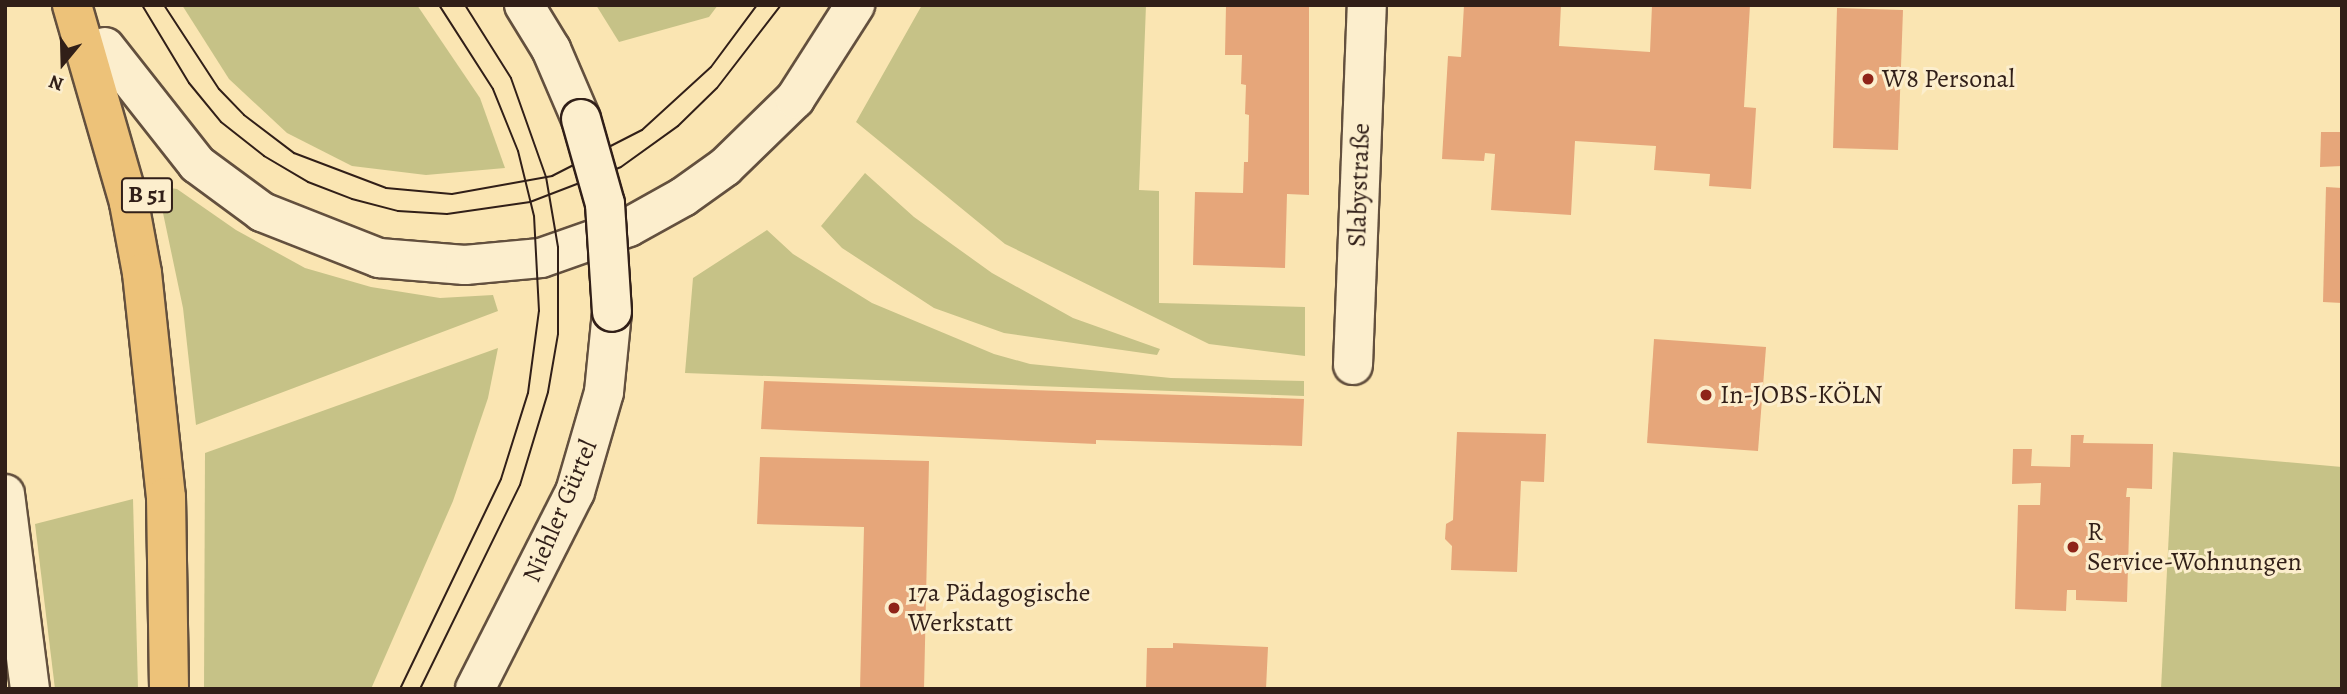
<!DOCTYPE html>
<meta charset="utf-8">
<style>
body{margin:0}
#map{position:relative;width:2347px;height:694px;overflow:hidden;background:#fae5b2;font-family:Alegreya,serif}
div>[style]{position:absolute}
.green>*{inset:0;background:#c6c287}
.building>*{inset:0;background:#e6a67a}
.roads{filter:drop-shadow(2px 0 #63503e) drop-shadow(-2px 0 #63503e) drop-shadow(0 2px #63503e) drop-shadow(0 -2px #63503e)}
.minor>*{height:38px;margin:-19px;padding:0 19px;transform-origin:19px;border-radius:19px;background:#fceecd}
.secondary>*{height:38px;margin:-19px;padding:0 19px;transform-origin:19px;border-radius:19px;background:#fceecd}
.primary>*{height:38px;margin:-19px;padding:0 19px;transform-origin:19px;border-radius:19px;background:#edc279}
.tram>*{height:2px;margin:-1px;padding:0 1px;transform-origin:1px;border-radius:1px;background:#311f18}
.bridges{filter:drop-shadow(2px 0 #311f18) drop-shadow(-2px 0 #311f18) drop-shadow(0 2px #311f18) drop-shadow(0 -2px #311f18)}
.secondary-bridge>*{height:38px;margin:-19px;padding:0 19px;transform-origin:19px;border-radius:19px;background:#fceecd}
.dots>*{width:19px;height:19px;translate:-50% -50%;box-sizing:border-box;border:4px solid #fceecd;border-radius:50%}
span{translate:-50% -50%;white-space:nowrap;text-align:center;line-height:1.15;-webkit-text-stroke:6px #fceecd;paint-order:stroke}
.shield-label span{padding:2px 5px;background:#fceecd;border:2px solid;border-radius:5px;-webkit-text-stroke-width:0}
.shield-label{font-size:24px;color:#311f18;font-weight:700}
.poi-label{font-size:26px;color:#311f18}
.left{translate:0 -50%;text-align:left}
.street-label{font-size:26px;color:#311f18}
.frame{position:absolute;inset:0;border:7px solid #311f18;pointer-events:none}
.north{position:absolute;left:28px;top:28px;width:70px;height:70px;-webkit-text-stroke:5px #fceecd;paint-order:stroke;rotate:199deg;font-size:19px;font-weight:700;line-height:28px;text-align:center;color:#311f18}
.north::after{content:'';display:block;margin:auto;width:24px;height:32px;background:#311f18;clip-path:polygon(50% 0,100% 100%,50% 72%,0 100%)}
</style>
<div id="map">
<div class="green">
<div style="clip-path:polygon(182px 5px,417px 5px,480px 98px,505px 168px,426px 175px,352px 166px,287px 133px,229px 79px)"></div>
<div style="clip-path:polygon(596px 5px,718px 5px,709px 17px,619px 42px)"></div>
<div style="clip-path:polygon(922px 5px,1146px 5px,1139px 190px,1159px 191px,1159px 303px,1305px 307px,1305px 356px,1209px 344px,1005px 244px,856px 122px)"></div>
<div style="clip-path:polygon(865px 173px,914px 217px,992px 273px,1073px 318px,1160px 349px,1157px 355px,1004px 333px,934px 308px,842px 248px,821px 226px)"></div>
<div style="clip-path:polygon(163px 187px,177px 189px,236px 230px,305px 268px,371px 287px,440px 298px,493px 295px,498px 311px,196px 425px,183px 308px,159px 194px)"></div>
<div style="clip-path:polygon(767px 230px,793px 254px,872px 303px,994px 354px,1030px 364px,1171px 378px,1304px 381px,1304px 396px,685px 373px,693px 278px)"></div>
<div style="clip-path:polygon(498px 348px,488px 398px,453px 501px,371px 689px,204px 689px,205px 453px)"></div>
<div style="clip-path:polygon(2173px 452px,2342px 467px,2342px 689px,2161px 689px)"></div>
<div style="clip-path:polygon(133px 499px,138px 689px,55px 689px,35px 524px)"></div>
</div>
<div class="building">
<div style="clip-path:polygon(1226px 5px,1309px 5px,1309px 195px,1287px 194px,1285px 268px,1193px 265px,1195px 192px,1243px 193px,1244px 162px,1248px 162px,1249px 115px,1245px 114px,1246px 85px,1241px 84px,1242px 55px,1225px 55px)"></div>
<div style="clip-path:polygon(1464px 5px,1561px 5px,1559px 46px,1650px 52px,1652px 5px,1750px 5px,1744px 107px,1756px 108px,1751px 189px,1709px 186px,1710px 174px,1654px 170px,1656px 146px,1575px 141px,1571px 215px,1491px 210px,1495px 154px,1485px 153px,1484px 161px,1442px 159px,1448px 56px,1461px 57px)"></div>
<div style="clip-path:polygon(1837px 8px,1903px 10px,1898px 150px,1833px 148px)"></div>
<div style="clip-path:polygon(2321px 132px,2340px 132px,2342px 166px,2320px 167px)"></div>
<div style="clip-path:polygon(2326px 187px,2342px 188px,2342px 303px,2323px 302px)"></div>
<div style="clip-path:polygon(1654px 339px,1766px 347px,1758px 451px,1647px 443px)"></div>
<div style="clip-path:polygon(764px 381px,1304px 399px,1302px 446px,1096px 440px,1096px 444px,761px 429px)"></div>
<div style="clip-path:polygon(1457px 432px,1546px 434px,1544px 482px,1521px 481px,1517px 572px,1451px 570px,1452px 546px,1445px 539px,1446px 524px,1453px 520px)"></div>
<div style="clip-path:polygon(2071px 435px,2084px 435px,2083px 443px,2153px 444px,2152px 489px,2127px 488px,2126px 497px,2130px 497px,2127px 602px,2076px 600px,2076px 590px,2067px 590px,2066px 611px,2015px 609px,2018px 505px,2040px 505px,2041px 483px,2012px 484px,2013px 449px,2032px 449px,2031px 466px,2070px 467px)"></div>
<div style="clip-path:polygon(760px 457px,929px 461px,924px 689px,860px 689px,864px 527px,757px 524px)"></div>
<div style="clip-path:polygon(1173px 643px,1268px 647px,1266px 689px,1146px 689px,1147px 648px,1173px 648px)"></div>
</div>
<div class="roads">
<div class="minor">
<div style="left:1353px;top:365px;width:360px;rotate:-87.8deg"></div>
<div style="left:5px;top:494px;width:197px;rotate:82.7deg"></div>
</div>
<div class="secondary">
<div style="left:524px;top:5px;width:52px;rotate:58.5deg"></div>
<div style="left:551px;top:49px;width:76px;rotate:66.8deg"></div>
<div style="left:105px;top:47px;width:149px;rotate:51.8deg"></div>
<div style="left:197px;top:164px;width:81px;rotate:36.4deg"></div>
<div style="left:262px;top:212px;width:126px;rotate:21.5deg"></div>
<div style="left:379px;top:258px;width:86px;rotate:4.7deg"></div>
<div style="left:465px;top:265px;width:76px;rotate:-5.3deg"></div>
<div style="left:541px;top:258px;width:93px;rotate:-19.4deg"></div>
<div style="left:629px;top:227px;width:62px;rotate:-29.1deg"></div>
<div style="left:683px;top:197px;width:52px;rotate:-35.5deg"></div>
<div style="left:725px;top:167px;width:98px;rotate:-44.2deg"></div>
<div style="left:795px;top:99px;width:112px;rotate:-57.4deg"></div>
<div style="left:475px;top:689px;width:221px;rotate:-63.1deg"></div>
<div style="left:575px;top:492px;width:104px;rotate:-73.8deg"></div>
<div style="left:604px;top:392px;width:80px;rotate:-84.3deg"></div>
</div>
<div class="primary">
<div style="left:72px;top:5px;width:206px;rotate:73.9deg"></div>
<div style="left:129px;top:203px;width:71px;rotate:79.5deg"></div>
<div style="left:142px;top:273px;width:225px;rotate:83.9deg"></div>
<div style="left:166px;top:497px;width:192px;rotate:89.1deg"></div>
</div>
</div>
<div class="tram">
<div style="left:142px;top:5px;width:91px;rotate:58.9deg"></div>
<div style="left:189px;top:83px;width:50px;rotate:50.6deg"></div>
<div style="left:221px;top:122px;width:55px;rotate:38.3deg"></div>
<div style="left:264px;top:156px;width:51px;rotate:30.6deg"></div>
<div style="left:308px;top:182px;width:47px;rotate:21.1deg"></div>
<div style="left:352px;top:199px;width:48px;rotate:14.6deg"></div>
<div style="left:398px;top:211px;width:49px;rotate:3.5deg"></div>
<div style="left:447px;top:214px;width:84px;rotate:-8.2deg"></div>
<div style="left:530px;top:202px;width:97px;rotate:-21deg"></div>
<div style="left:621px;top:167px;width:70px;rotate:-35.7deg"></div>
<div style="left:678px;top:126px;width:54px;rotate:-44.3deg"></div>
<div style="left:717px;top:88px;width:105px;rotate:-52.4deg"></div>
<div style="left:164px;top:5px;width:100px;rotate:56.8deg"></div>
<div style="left:219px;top:89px;width:36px;rotate:46deg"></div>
<div style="left:244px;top:115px;width:63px;rotate:37.2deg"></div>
<div style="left:294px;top:153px;width:98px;rotate:20.8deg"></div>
<div style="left:386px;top:188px;width:66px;rotate:5.2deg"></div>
<div style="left:452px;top:194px;width:102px;rotate:-10.2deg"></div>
<div style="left:552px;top:176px;width:101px;rotate:-27.1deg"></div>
<div style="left:642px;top:130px;width:93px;rotate:-42.4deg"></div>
<div style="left:711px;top:67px;width:77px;rotate:-53.4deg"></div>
<div style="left:400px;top:689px;width:233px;rotate:-64.3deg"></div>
<div style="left:501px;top:479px;width:90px;rotate:-72.6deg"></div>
<div style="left:528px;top:393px;width:83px;rotate:-82.4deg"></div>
<div style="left:539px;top:311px;width:95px;rotate:-93deg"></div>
<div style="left:534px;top:216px;width:67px;rotate:-103.8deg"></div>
<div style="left:518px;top:151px;width:67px;rotate:-112deg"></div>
<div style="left:493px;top:89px;width:100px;rotate:-122.7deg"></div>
<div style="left:420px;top:689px;width:227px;rotate:-63.9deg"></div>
<div style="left:520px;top:485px;width:97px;rotate:-73.2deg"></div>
<div style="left:548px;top:392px;width:59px;rotate:-80.2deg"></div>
<div style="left:558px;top:334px;width:87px;rotate:-90deg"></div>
<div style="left:558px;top:247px;width:71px;rotate:-99.7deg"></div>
<div style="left:546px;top:177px;width:105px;rotate:-109.5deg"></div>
<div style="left:511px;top:78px;width:86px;rotate:-122.2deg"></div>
</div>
<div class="bridges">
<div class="secondary-bridge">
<div style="left:581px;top:119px;width:88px;rotate:74.2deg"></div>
<div style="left:605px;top:204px;width:108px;rotate:86.3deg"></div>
</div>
</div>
<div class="dots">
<div style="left:1868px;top:79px;background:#8f2418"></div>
<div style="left:1706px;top:395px;background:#8f2418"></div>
<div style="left:2073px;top:547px;background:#8f2418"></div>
<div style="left:894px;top:608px;background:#8f2418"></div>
</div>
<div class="shield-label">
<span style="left:147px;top:195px">B 51</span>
</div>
<div class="poi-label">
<span class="left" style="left:1882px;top:79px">W8 Personal</span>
<span class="left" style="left:1720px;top:395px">In-JOBS-KÖLN</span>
<span class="left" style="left:2087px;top:547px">R<br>Service-Wohnungen</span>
<span class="left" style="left:908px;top:608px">17a Pädagogische<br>Werkstatt</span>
</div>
<div class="street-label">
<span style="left:1359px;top:185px;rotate:-88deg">Slabystraße</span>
<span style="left:560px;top:511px;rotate:-67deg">Niehler Gürtel</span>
</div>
<div class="frame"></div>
<div class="north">N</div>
</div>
